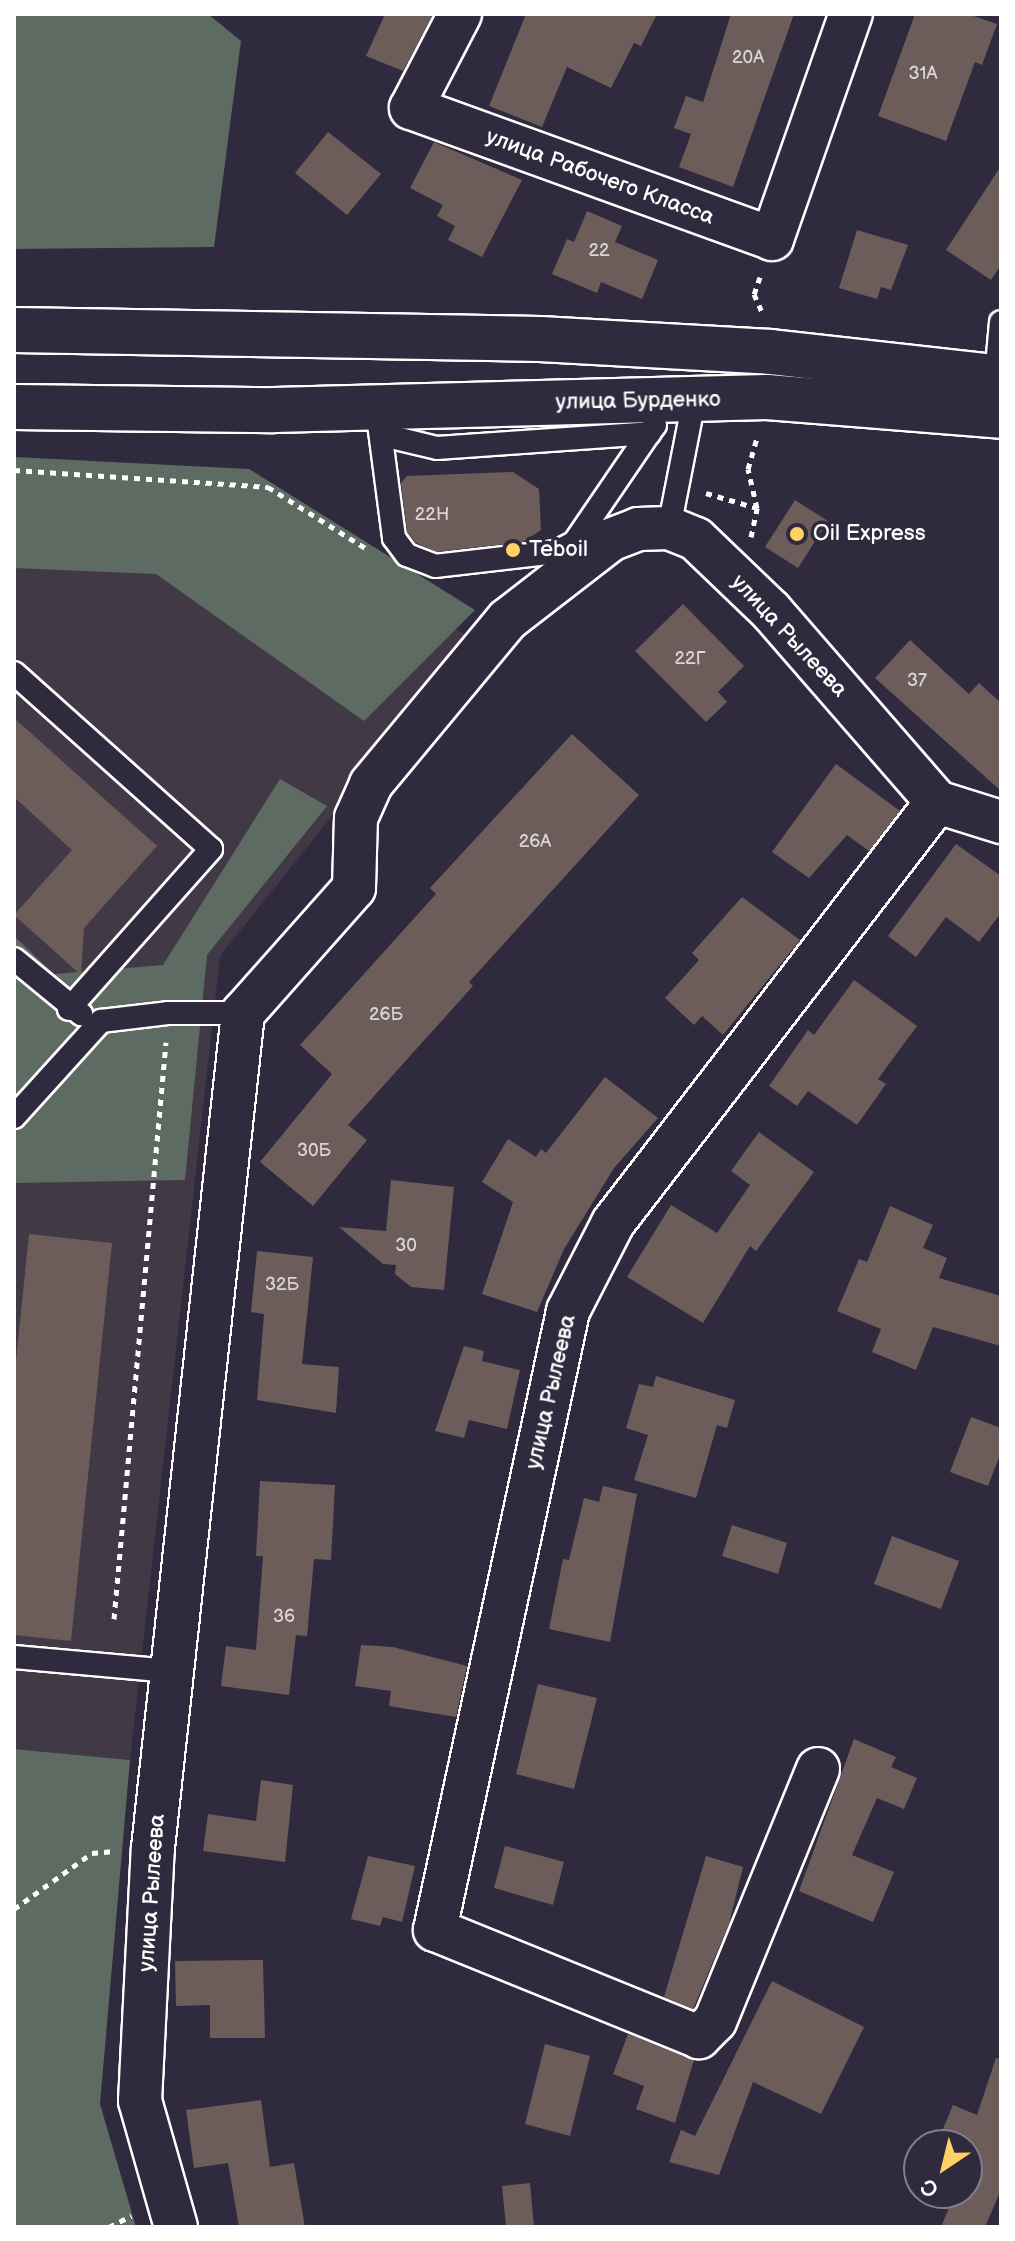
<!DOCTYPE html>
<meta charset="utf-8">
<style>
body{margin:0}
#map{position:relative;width:1015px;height:2241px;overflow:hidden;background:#2f2a3d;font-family:"Balsamiq Sans",sans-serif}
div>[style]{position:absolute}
.built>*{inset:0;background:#413946}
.green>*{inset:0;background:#5d6b62}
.building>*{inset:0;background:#6c5d5a}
.path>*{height:5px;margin-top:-2.5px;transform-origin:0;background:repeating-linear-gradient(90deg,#fff 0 6px,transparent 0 12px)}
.roads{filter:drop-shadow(2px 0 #fff) drop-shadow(-2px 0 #fff) drop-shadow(0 2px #fff) drop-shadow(0 -2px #fff)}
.lane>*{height:22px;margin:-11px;padding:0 11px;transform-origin:11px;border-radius:11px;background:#2f2a3d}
.street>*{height:42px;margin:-21px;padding:0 21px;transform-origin:21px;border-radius:21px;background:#2f2a3d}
.primary>*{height:44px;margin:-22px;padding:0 22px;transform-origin:22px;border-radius:22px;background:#2f2a3d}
.dots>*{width:22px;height:22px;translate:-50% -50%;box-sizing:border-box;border:4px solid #2f2a3d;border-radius:50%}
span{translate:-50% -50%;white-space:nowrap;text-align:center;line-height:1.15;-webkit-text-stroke:7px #2f2a3d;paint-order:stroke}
.number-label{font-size:18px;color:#dad6d6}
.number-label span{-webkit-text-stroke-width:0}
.street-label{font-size:22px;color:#fff}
.poi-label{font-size:22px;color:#fff}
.left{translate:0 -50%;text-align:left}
.frame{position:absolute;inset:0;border:16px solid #fff;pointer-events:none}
.north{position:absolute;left:903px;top:2129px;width:80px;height:80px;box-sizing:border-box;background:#2f2a3d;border:2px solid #827f8b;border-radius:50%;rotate:215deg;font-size:22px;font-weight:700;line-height:32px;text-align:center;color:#fff}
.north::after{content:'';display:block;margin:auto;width:28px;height:36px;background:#ffd166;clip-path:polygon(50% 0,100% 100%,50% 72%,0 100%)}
</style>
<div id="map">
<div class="built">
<div style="clip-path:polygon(14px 490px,265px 504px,473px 640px,220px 956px,130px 1760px,14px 1749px)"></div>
</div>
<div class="green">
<div style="clip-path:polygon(14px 14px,208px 14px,241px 41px,214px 247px,14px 249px)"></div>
<div style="clip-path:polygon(14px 457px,249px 469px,475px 610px,364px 721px,156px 574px,14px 568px)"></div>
<div style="clip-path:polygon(280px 779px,327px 806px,207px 955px,185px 1180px,14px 1183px,14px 936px,54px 974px,163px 965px)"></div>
<div style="clip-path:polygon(14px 1749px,130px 1760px,100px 2104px,136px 2227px,14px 2227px)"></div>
</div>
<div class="building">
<div style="clip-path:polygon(385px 14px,433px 14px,403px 71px,366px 56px)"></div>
<div style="clip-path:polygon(526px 14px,657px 14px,641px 46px,634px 43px,611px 88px,567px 67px,542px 127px,489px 106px)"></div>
<div style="clip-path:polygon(731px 14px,794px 14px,733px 187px,679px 167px,691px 134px,674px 128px,686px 96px,703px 102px)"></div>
<div style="clip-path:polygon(915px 14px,968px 14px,997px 24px,982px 65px,975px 62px,946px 141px,878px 116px)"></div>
<div style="clip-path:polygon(328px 132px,381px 174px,347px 215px,295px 173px)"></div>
<div style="clip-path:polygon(434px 142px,522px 180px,482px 257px,448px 240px,455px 226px,437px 216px,443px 205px,410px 188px)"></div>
<div style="clip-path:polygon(1001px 166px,1001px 265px,991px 280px,946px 250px)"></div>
<div style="clip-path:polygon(587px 211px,622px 226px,615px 242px,658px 260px,642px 299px,601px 282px,597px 293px,552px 274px,567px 239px,574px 242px)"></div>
<div style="clip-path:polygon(857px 230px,908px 245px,891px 290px,881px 287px,877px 299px,839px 288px)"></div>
<div style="clip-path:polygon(513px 472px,539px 489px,541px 530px,523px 542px,437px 552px,416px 543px,407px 532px,401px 483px,407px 476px)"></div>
<div style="clip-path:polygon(795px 500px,828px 521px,798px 568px,765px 547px)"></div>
<div style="clip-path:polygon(683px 604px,744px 666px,718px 692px,727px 702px,706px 722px,635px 651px)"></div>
<div style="clip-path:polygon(910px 640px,969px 694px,979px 683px,1001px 703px,1001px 791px,875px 678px)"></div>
<div style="clip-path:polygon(14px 718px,157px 846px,84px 928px,81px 975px,14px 915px,72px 850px,14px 797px)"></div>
<div style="clip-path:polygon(572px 734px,639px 795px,469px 982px,473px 986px,348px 1125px,367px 1140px,313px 1206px,260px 1162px,332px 1074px,300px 1045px,436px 894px,430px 888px)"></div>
<div style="clip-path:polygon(836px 764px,900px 811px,869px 851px,847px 835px,809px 878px,772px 852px)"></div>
<div style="clip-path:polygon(956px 844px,1001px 876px,1001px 913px,979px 942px,946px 917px,916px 957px,888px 936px)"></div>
<div style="clip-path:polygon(742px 897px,800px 940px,723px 1035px,702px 1016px,694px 1025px,665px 998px,699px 960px,692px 953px)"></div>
<div style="clip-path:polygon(854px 980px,917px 1026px,878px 1079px,886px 1084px,857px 1125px,808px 1091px,797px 1106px,769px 1086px,808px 1030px,814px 1035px)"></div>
<div style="clip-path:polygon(605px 1077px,658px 1118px,614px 1168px,564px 1249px,537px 1312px,482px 1294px,513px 1202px,482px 1182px,508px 1139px,536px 1157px,541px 1149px,546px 1153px)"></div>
<div style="clip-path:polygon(759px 1132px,814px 1172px,756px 1251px,750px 1246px,703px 1323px,627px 1277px,671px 1205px,717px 1233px,750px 1185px,731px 1171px)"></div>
<div style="clip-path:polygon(391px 1180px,454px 1187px,444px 1290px,411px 1287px,395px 1274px,396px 1265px,383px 1264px,339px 1227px,386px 1231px)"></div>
<div style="clip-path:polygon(890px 1206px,933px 1225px,923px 1248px,947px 1258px,939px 1278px,1001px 1296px,1001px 1346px,933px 1327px,916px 1370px,872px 1352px,881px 1329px,837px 1311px,859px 1259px,867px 1262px)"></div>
<div style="clip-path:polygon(29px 1234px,112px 1243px,71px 1641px,14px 1635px,14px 1380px)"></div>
<div style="clip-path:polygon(257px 1251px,313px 1257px,302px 1364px,339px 1367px,336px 1413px,257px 1400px,264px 1314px,251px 1312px)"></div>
<div style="clip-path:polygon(464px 1346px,484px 1351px,482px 1361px,520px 1370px,507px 1429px,469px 1420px,464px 1438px,435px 1431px)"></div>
<div style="clip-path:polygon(656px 1376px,735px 1400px,727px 1428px,717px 1425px,696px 1498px,634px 1480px,648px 1435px,626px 1428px,639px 1384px,653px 1387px)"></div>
<div style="clip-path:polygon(971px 1417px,1001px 1428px,1001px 1452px,988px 1486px,950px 1472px)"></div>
<div style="clip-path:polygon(260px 1481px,335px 1485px,331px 1560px,314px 1559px,307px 1636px,296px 1635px,289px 1695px,221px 1686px,226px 1646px,256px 1650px,263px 1556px,256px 1556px)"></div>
<div style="clip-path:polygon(603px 1486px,637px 1494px,610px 1642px,549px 1629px,563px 1559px,569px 1560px,584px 1498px,599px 1502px)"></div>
<div style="clip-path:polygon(732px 1525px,787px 1543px,778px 1574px,722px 1556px)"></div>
<div style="clip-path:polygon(892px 1536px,959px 1561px,941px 1609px,874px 1584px)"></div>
<div style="clip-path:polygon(361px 1645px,393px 1647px,467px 1666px,456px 1717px,389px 1706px,391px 1691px,355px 1686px)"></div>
<div style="clip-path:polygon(538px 1684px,597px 1698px,574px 1789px,516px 1774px)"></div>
<div style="clip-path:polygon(854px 1739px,896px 1757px,891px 1767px,917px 1778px,904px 1809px,877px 1798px,852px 1855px,894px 1872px,873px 1922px,799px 1891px)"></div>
<div style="clip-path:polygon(261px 1780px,293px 1785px,285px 1862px,203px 1851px,208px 1814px,256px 1821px)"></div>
<div style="clip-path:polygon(505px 1846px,564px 1862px,553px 1905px,494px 1888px)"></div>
<div style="clip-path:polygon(368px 1856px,415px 1866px,402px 1922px,383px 1917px,380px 1926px,351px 1919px)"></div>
<div style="clip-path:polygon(706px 1856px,743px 1867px,729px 1924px,693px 2009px,664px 1997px)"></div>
<div style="clip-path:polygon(263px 1960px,265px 2038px,210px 2038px,210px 2005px,176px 2006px,175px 1961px)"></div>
<div style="clip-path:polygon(772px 1981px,864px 2027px,821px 2114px,753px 2082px,719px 2175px,669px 2162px,681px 2130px,695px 2136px)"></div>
<div style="clip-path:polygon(628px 2034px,694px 2060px,675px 2123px,636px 2109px,644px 2086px,613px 2074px)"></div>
<div style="clip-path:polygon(545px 2044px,590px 2056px,570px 2136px,525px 2124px)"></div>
<div style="clip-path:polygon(996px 2058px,1001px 2059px,1001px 2190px,985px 2227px,941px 2227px,955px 2193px,967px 2193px,970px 2157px,967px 2145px,937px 2143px,953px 2105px,977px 2115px)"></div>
<div style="clip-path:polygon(261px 2100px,270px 2167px,294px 2163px,305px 2227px,239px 2227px,228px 2163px,194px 2168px,186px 2110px)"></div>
<div style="clip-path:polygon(530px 2183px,534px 2227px,506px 2227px,502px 2186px)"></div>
</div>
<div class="path">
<div style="left:760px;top:277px;width:18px;rotate:109deg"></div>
<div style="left:754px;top:294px;width:20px;rotate:66deg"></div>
<div style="left:14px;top:470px;width:255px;rotate:3.8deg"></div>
<div style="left:268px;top:487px;width:117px;rotate:32.1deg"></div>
<div style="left:706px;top:493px;width:53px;rotate:16.4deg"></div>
<div style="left:751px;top:537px;width:30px;rotate:-78deg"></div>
<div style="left:757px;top:508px;width:40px;rotate:-103deg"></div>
<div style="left:748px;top:469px;width:32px;rotate:-74deg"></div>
<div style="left:114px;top:1619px;width:579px;rotate:-84.85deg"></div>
<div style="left:14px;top:1909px;width:96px;rotate:-35.7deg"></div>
<div style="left:92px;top:1853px;width:23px;rotate:-5deg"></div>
<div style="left:109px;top:2227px;width:25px;rotate:-27deg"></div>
</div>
<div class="roads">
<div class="lane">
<div style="left:996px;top:377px;width:55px;rotate:-84.8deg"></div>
<div style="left:378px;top:416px;width:123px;rotate:82.5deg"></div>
<div style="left:394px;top:538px;width:21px;rotate:53deg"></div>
<div style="left:407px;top:555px;width:30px;rotate:21deg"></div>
<div style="left:435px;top:566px;width:122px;rotate:-6.6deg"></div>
<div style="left:556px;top:552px;width:20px;rotate:-27deg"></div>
<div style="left:574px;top:543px;width:133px;rotate:-55.7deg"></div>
<div style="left:379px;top:418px;width:20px;rotate:66deg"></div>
<div style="left:387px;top:436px;width:51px;rotate:13.5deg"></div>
<div style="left:437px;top:448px;width:213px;rotate:-4deg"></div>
<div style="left:649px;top:433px;width:10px;rotate:-53deg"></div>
<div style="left:669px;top:528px;width:129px;rotate:-78.9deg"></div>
<div style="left:14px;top:673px;width:264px;rotate:41.8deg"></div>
<div style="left:211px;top:849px;width:214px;rotate:131.6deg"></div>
<div style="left:14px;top:959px;width:87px;rotate:39.4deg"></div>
<div style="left:14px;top:1117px;width:130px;rotate:-47.8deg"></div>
<div style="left:101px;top:1021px;width:67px;rotate:-6.8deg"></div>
<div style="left:168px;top:1013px;width:75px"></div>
<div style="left:14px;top:1657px;width:157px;rotate:5.1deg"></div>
</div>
<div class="street">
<div style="left:460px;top:14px;width:106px;rotate:117.5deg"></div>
<div style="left:411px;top:108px;width:384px;rotate:19.9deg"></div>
<div style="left:772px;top:239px;width:238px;rotate:-70.7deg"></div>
<div style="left:937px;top:802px;width:67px;rotate:17.4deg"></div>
<div style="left:818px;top:1769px;width:272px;rotate:112.2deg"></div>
<div style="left:715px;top:2021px;width:23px;rotate:135deg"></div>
<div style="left:699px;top:2037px;width:285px;rotate:-157.9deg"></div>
<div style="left:435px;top:1930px;width:633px;rotate:-77.87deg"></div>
<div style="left:568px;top:1311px;width:99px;rotate:-62.9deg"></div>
<div style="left:613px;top:1223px;width:531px;rotate:-52.42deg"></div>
<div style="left:176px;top:2227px;width:131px;rotate:-105.9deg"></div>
<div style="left:140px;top:2101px;width:253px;rotate:-87.1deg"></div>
<div style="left:153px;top:1848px;width:840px;rotate:-83.85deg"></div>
<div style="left:243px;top:1013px;width:167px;rotate:-48.4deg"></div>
<div style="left:354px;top:888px;width:70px;rotate:-88.4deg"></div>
<div style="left:356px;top:818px;width:37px;rotate:-66deg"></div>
<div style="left:371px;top:784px;width:213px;rotate:-50.3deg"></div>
<div style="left:507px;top:620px;width:130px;rotate:-37.8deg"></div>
<div style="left:610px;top:540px;width:30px;rotate:-21deg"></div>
<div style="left:638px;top:529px;width:31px;rotate:-2deg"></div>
<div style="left:669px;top:528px;width:29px;rotate:22deg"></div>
<div style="left:696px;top:539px;width:104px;rotate:43.8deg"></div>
<div style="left:771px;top:611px;width:253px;rotate:49deg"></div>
</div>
<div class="primary">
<div style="left:14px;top:330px;width:526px;rotate:0.98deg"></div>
<div style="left:540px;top:339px;width:231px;rotate:3.2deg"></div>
<div style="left:771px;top:352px;width:231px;rotate:6.4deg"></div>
<div style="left:14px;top:407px;width:260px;rotate:0.7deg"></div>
<div style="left:274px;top:410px;width:493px;rotate:-1.5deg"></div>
<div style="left:767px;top:397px;width:235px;rotate:4.6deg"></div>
</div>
</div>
<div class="dots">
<div style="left:797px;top:534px;background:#ffd166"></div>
<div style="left:513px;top:550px;background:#ffd166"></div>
</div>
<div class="number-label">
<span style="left:748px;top:58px">20А</span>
<span style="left:923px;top:74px">31А</span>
<span style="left:599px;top:251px">22</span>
<span style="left:432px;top:515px">22Н</span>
<span style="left:690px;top:659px">22Г</span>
<span style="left:917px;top:681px">37</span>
<span style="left:535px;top:842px">26А</span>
<span style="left:386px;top:1015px">26Б</span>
<span style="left:314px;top:1151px">30Б</span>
<span style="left:406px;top:1246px">30</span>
<span style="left:282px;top:1285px">32Б</span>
<span style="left:284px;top:1617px">36</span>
</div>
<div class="street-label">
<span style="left:600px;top:177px;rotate:20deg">улица Рабочего Класса</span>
<span style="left:638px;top:401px;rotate:-1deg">улица Бурденко</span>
<span style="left:789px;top:636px;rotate:47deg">улица Рылеева</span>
<span style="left:551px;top:1392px;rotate:-77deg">улица Рылеева</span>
<span style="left:152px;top:1893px;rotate:-86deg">улица Рылеева</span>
</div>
<div class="poi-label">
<span class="left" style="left:813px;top:534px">Oil Express</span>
<span class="left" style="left:529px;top:550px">Teboil</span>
</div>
<div class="frame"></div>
<div class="north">С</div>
</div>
